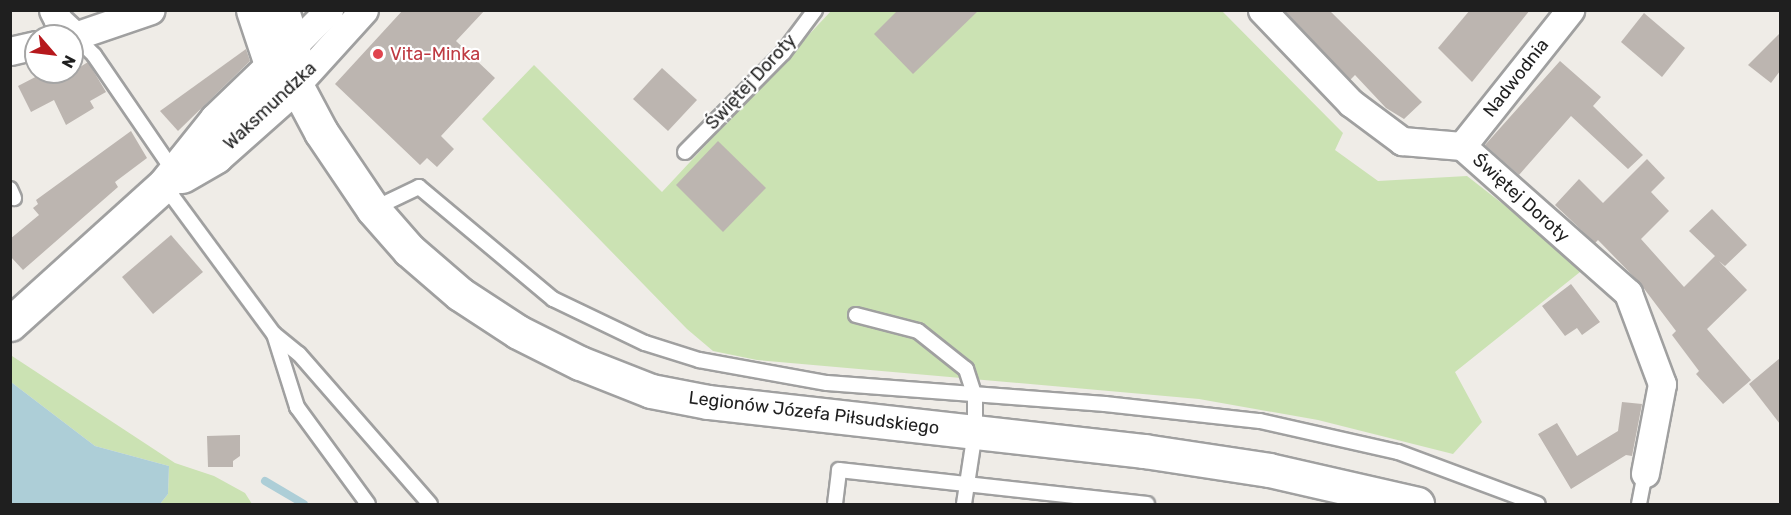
<!DOCTYPE html>
<meta charset="utf-8">
<style>
body{margin:0}
#map{position:relative;width:1791px;height:515px;overflow:hidden;background:#efece7;font-family:Rubik,sans-serif}
div>[style]{position:absolute}
.grass>*{inset:0;background:#cbe2b3}
.water>*{inset:0;background:#adced7}
.stream>*{height:8px;margin:-4px;padding:0 4px;transform-origin:4px;border-radius:4px;background:#adced7}
.building>*{inset:0;background:#bcb5b0}
.roads{filter:drop-shadow(2px 0 #a0a0a0) drop-shadow(-2px 0 #a0a0a0) drop-shadow(0 2px #a0a0a0) drop-shadow(0 -2px #a0a0a0)}
.service>*{height:14px;margin:-7px;padding:0 7px;transform-origin:7px;border-radius:7px;background:#fff}
.minor>*{height:27px;margin:-13.5px;padding:0 13.5px;transform-origin:13.5px;border-radius:13.5px;background:#fff}
.tertiary>*{height:33px;margin:-16.5px;padding:0 16.5px;transform-origin:16.5px;border-radius:16.5px;background:#fff}
.dots>*{width:16px;height:16px;translate:-50% -50%;box-sizing:border-box;border:3px solid #fff;border-radius:50%}
span{translate:-50% -50%;white-space:nowrap;text-align:center;line-height:1.15;-webkit-text-stroke:4.5px #fff;paint-order:stroke}
.health-label{font-size:18px;color:#be3a42}
.left{translate:0 -50%;text-align:left}
.street-label{font-size:18px;color:#1f1f1f}
.frame{position:absolute;inset:0;border:12px solid #1f1f1f;pointer-events:none}
.north{position:absolute;left:24px;top:24px;width:60px;height:60px;box-sizing:border-box;background:#fff;border:2px solid #a5a5a5;border-radius:50%;rotate:118deg;font-size:16px;font-weight:700;line-height:24px;text-align:center;color:#1f1f1f}
.north::after{content:'';display:block;margin:auto;width:21px;height:27px;background:#b6191d;clip-path:polygon(50% 0,100% 100%,50% 72%,0 100%)}
</style>
<div id="map">
<div class="grass">
<div style="clip-path:polygon(831px 11px,1222px 11px,1343px 133px,1335px 150px,1378px 181px,1467px 176px,1585px 268px,1455px 372px,1482px 422px,1453px 454px,1318px 420px,1199px 399px,757px 360px,713px 351px,687px 329px,482px 119px,534px 65px,662px 192px)"></div>
<div style="clip-path:polygon(12px 356px,175px 463px,214px 476px,245px 493px,252px 504px,160px 504px,168px 494px,169px 466px,95px 446px,11px 382px)"></div>
</div>
<div class="water">
<div style="clip-path:polygon(11px 382px,95px 446px,169px 466px,168px 494px,160px 504px,11px 504px)"></div>
</div>
<div class="stream">
<div style="left:265px;top:481px;width:45px;rotate:30.5deg"></div>
</div>
<div class="building">
<div style="clip-path:polygon(403px 10px,485px 10px,456px 41px,495px 78px,441px 136px,454px 149px,437px 167px,427px 158px,420px 165px,335px 84px)"></div>
<div style="clip-path:polygon(898px 10px,979px 10px,913px 74px,874px 34px)"></div>
<div style="clip-path:polygon(1284px 10px,1329px 10px,1422px 102px,1404px 119px,1386px 108px,1355px 75px,1350px 80px)"></div>
<div style="clip-path:polygon(1470px 10px,1530px 10px,1472px 82px,1438px 48px)"></div>
<div style="clip-path:polygon(1644px 13px,1685px 48px,1662px 77px,1621px 42px)"></div>
<div style="clip-path:polygon(1780px 33px,1780px 71px,1771px 83px,1748px 65px)"></div>
<div style="clip-path:polygon(246px 49px,250px 61px,178px 131px,160px 111px)"></div>
<div style="clip-path:polygon(1560px 61px,1601px 97px,1593px 106px,1643px 155px,1628px 169px,1571px 116px,1519px 175px,1485px 145px)"></div>
<div style="clip-path:polygon(88px 62px,106px 92px,90px 101px,94px 108px,66px 125px,54px 100px,31px 112px,18px 86px,45px 72px,52px 72px,56px 82px)"></div>
<div style="clip-path:polygon(662px 68px,697px 100px,668px 131px,633px 99px)"></div>
<div style="clip-path:polygon(131px 131px,147px 158px,115px 182px,118px 187px,23px 270px,10px 256px,10px 239px,39px 215px,33px 208px,38px 204px,36px 200px)"></div>
<div style="clip-path:polygon(718px 141px,766px 188px,723px 232px,676px 185px)"></div>
<div style="clip-path:polygon(1647px 159px,1665px 178px,1651px 192px,1669px 211px,1641px 239px,1684px 287px,1715px 256px,1689px 231px,1712px 209px,1747px 245px,1725px 266px,1719px 261px,1747px 290px,1707px 329px,1751px 380px,1723px 404px,1696px 374px,1699px 371px,1672px 335px,1676px 331px,1639px 282px,1598px 240px,1595px 243px,1555px 205px,1579px 179px,1603px 203px)"></div>
<div style="clip-path:polygon(171px 235px,203px 272px,153px 314px,122px 277px)"></div>
<div style="clip-path:polygon(1571px 284px,1600px 322px,1582px 335px,1577px 328px,1565px 336px,1542px 306px)"></div>
<div style="clip-path:polygon(1780px 358px,1780px 424px,1749px 384px)"></div>
<div style="clip-path:polygon(1622px 402px,1642px 404px,1632px 456px,1626px 455px,1571px 489px,1538px 434px,1557px 423px,1577px 456px,1618px 431px)"></div>
<div style="clip-path:polygon(240px 435px,240px 456px,233px 461px,233px 467px,208px 467px,207px 436px)"></div>
</div>
<div class="roads">
<div class="service">
<div style="left:75px;top:36px;width:27px;rotate:45deg"></div>
<div style="left:94px;top:55px;width:142px;rotate:55.6deg"></div>
<div style="left:685px;top:152px;width:139px;rotate:-45.3deg"></div>
<div style="left:783px;top:53px;width:54px;rotate:-53.3deg"></div>
<div style="left:164px;top:185px;width:185px;rotate:53.6deg"></div>
<div style="left:274px;top:334px;width:77px;rotate:72.5deg"></div>
<div style="left:297px;top:407px;width:120px;rotate:53.8deg"></div>
<div style="left:10px;top:189px;width:10px;rotate:66deg"></div>
<div style="left:373px;top:209px;width:51px;rotate:-25.6deg"></div>
<div style="left:419px;top:187px;width:175px;rotate:39.9deg"></div>
<div style="left:553px;top:299px;width:102px;rotate:25.6deg"></div>
<div style="left:645px;top:343px;width:57px;rotate:17.5deg"></div>
<div style="left:699px;top:360px;width:130px;rotate:10.2deg"></div>
<div style="left:827px;top:383px;width:279px;rotate:4.3deg"></div>
<div style="left:1105px;top:404px;width:156px;rotate:6.3deg"></div>
<div style="left:1260px;top:421px;width:141px;rotate:12.7deg"></div>
<div style="left:1398px;top:452px;width:149px;rotate:20.4deg"></div>
<div style="left:856px;top:315px;width:64px;rotate:14.5deg"></div>
<div style="left:918px;top:331px;width:61px;rotate:38.4deg"></div>
<div style="left:966px;top:369px;width:28px;rotate:72deg"></div>
<div style="left:975px;top:396px;width:36px;rotate:90deg"></div>
<div style="left:975px;top:432px;width:73px;rotate:98.7deg"></div>
<div style="left:274px;top:334px;width:32px;rotate:39deg"></div>
<div style="left:299px;top:354px;width:199px;rotate:48.9deg"></div>
<div style="left:835px;top:504px;width:34px;rotate:-83deg"></div>
<div style="left:839px;top:470px;width:310px;rotate:6.3deg"></div>
<div style="left:1639px;top:504px;width:32px;rotate:-79deg"></div>
</div>
<div class="minor">
<div style="left:53px;top:10px;width:11px;rotate:63deg"></div>
<div style="left:58px;top:20px;width:23px;rotate:43deg"></div>
<div style="left:1262px;top:10px;width:129px;rotate:46.3deg"></div>
<div style="left:1351px;top:103px;width:64px;rotate:36.7deg"></div>
<div style="left:1402px;top:141px;width:60px;rotate:4.8deg"></div>
<div style="left:1462px;top:146px;width:222px;rotate:41.5deg"></div>
<div style="left:1628px;top:293px;width:97px;rotate:69.5deg"></div>
<div style="left:1662px;top:384px;width:91px;rotate:100.8deg"></div>
<div style="left:72px;top:37px;width:83px;rotate:-18.9deg"></div>
<div style="left:293px;top:46px;width:51px;rotate:-45deg"></div>
<div style="left:10px;top:51px;width:27px;rotate:-13deg"></div>
<div style="left:296px;top:85px;width:101px;rotate:-47.8deg"></div>
<div style="left:1462px;top:146px;width:174px;rotate:-51.5deg"></div>
</div>
<div class="tertiary">
<div style="left:253px;top:10px;width:60px;rotate:71.6deg"></div>
<div style="left:272px;top:67px;width:20px;rotate:37deg"></div>
<div style="left:282px;top:10px;width:38px;rotate:73deg"></div>
<div style="left:293px;top:46px;width:39px;rotate:86deg"></div>
<div style="left:296px;top:85px;width:53px;rotate:62deg"></div>
<div style="left:321px;top:132px;width:93px;rotate:56deg"></div>
<div style="left:373px;top:209px;width:55px;rotate:48.7deg"></div>
<div style="left:409px;top:250px;width:67px;rotate:40.8deg"></div>
<div style="left:460px;top:294px;width:69px;rotate:33.2deg"></div>
<div style="left:518px;top:332px;width:69px;rotate:26.6deg"></div>
<div style="left:580px;top:363px;width:76px;rotate:21.5deg"></div>
<div style="left:651px;top:391px;width:58px;rotate:10.9deg"></div>
<div style="left:708px;top:402px;width:439px;rotate:6.4deg"></div>
<div style="left:1144px;top:451px;width:126px;rotate:8.6deg"></div>
<div style="left:1269px;top:470px;width:152px;rotate:12.9deg"></div>
<div style="left:182px;top:176px;width:39px;rotate:-30deg"></div>
<div style="left:216px;top:156px;width:107px;rotate:-41.6deg"></div>
<div style="left:10px;top:324px;width:207px;rotate:-42.1deg"></div>
<div style="left:164px;top:185px;width:83px;rotate:-51.3deg"></div>
<div style="left:216px;top:120px;width:107px;rotate:-43.9deg"></div>
</div>
</div>
<div class="dots">
<div style="left:378px;top:54px;background:#e0444e"></div>
</div>
<div class="health-label">
<span class="left" style="left:390px;top:54px">Vita-Minka</span>
</div>
<div class="street-label">
<span style="left:1516px;top:78px;rotate:-52deg">Nadwodnia</span>
<span style="left:751px;top:82px;rotate:-47deg">Świętej Doroty</span>
<span style="left:270px;top:106px;rotate:-43deg">Waksmundzka</span>
<span style="left:1521px;top:198px;rotate:42deg">Świętej Doroty</span>
<span style="left:814px;top:413px;rotate:7deg">Legionów Józefa Piłsudskiego</span>
</div>
<div class="frame"></div>
<div class="north">N</div>
</div>
